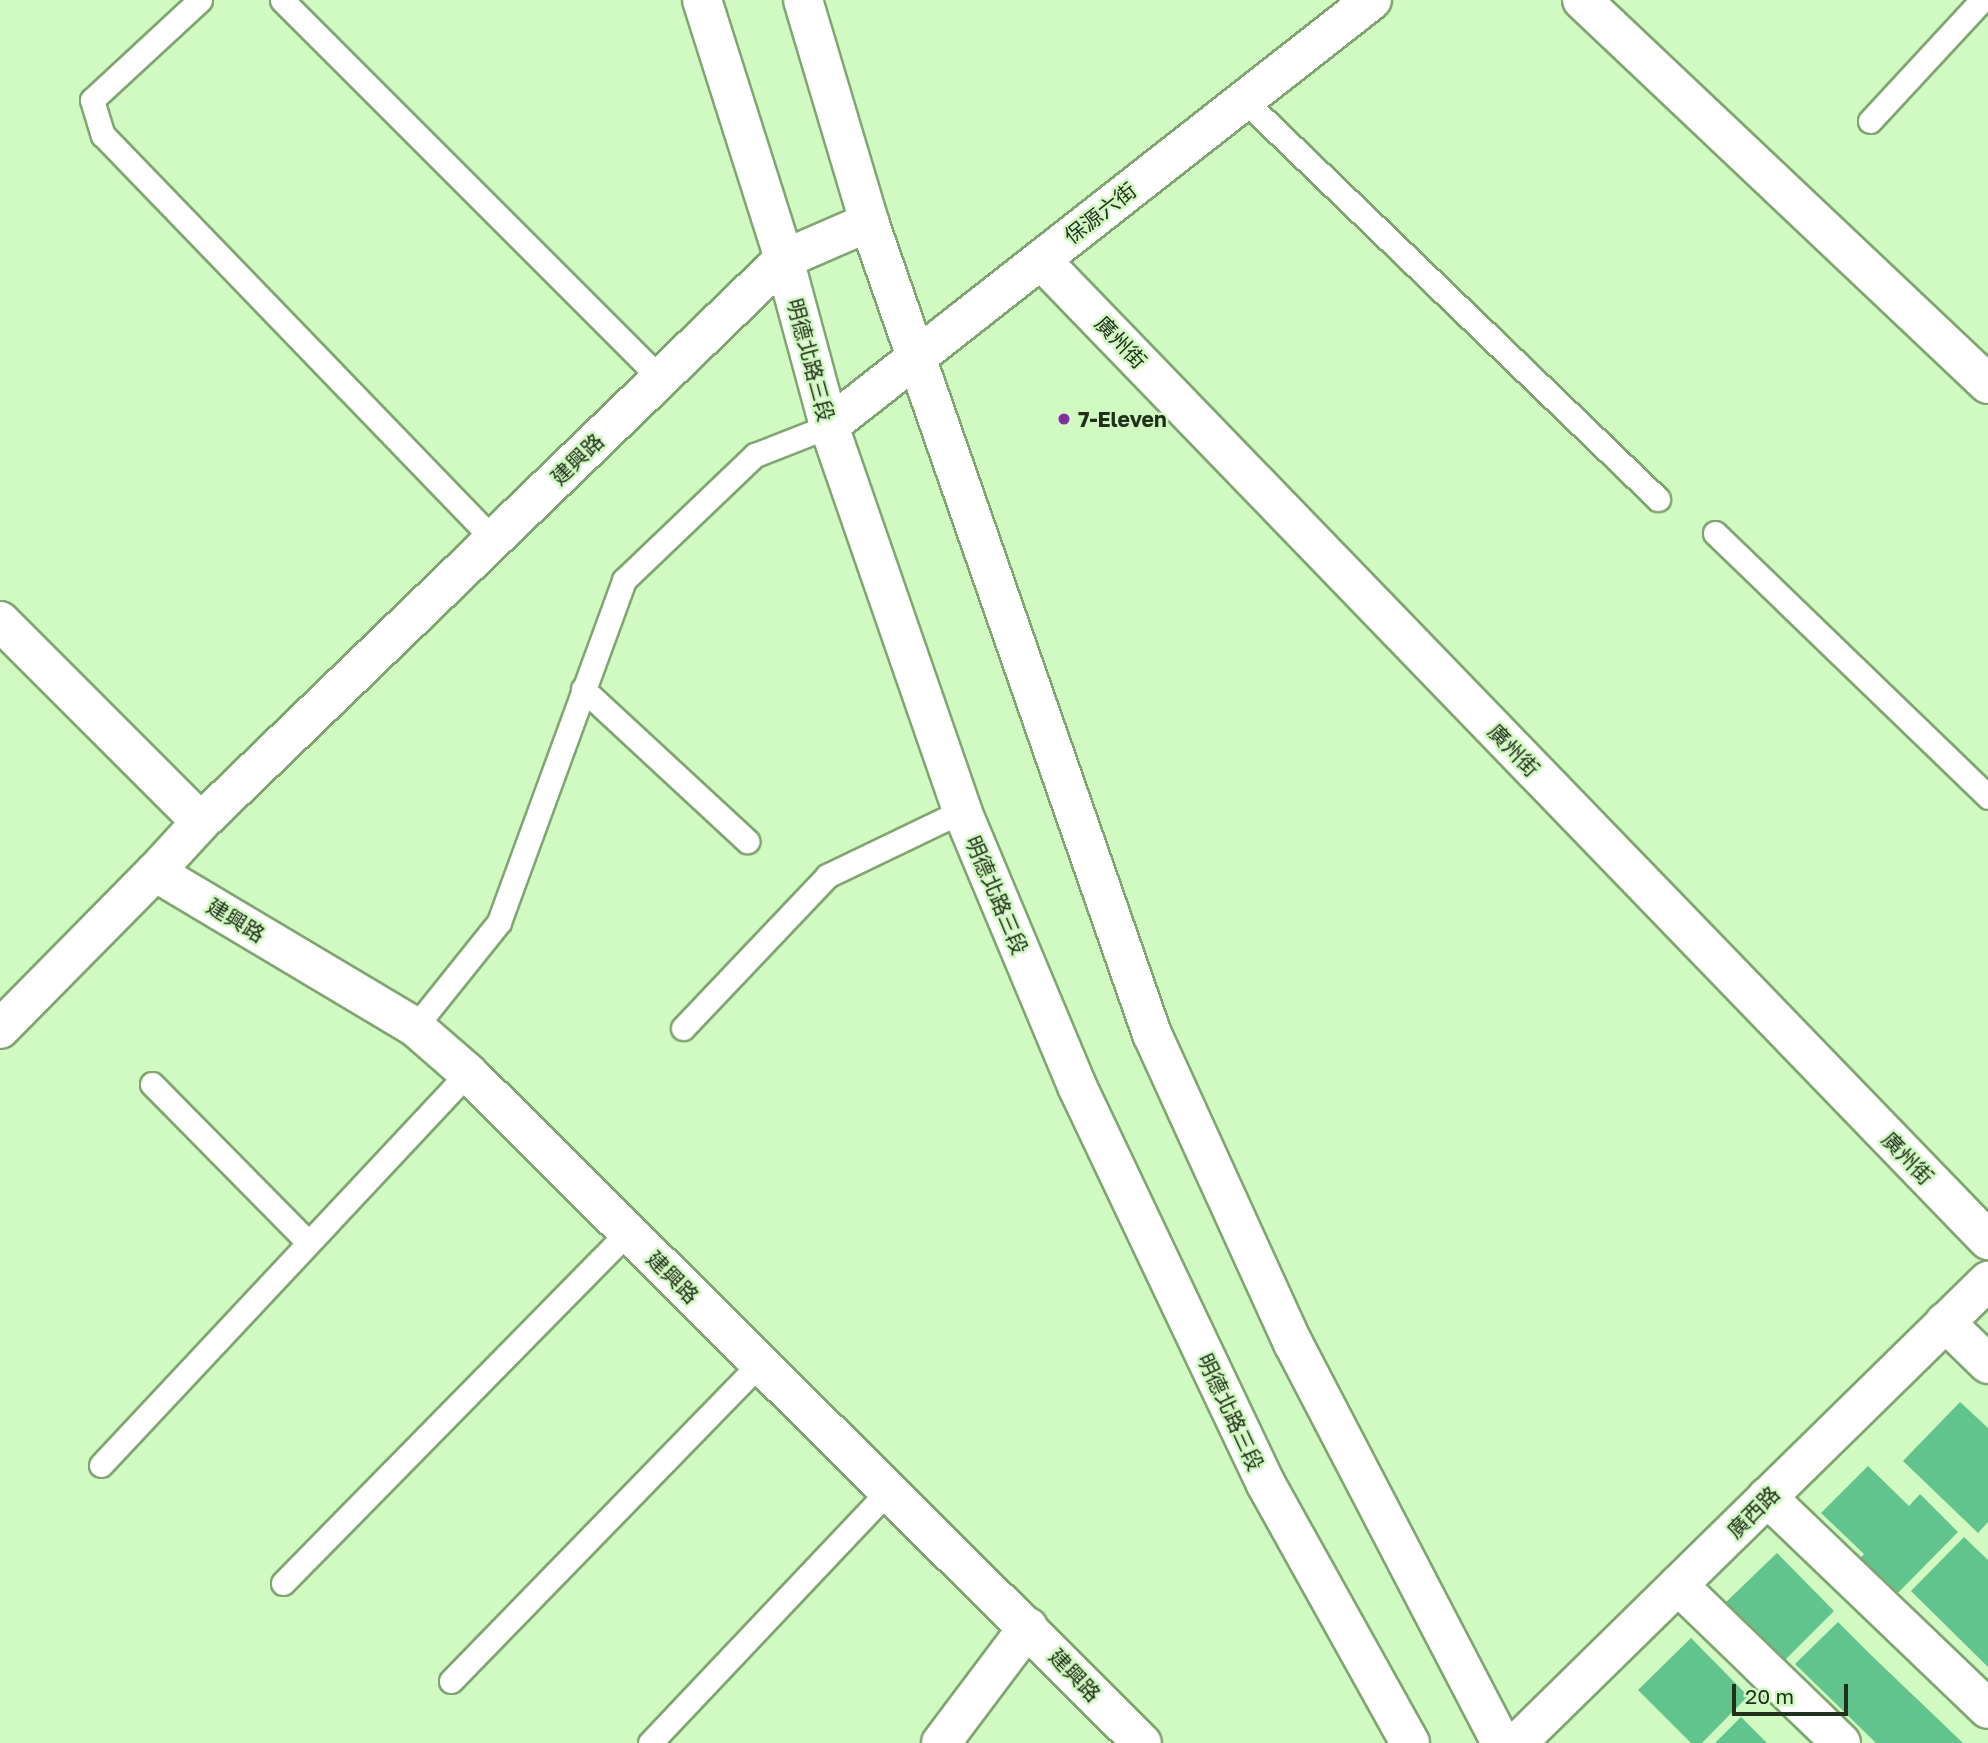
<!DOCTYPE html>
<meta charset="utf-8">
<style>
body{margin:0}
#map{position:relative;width:1988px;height:1743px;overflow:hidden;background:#d1f9c2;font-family:"Golos Text","Noto Sans TC",sans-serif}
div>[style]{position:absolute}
.building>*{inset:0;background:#62c48d}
.roads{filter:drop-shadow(2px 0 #81a572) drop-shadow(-2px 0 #81a572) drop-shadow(0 2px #81a572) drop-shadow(0 -2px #81a572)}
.lane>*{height:23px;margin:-11.5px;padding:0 11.5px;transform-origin:11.5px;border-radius:11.5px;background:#fff}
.street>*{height:38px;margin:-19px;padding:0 19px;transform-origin:19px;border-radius:19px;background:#fff}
.secondary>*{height:38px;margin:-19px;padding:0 19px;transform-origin:19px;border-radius:19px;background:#fff}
.dots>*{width:19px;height:19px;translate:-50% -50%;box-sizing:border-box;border:4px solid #d1f9c2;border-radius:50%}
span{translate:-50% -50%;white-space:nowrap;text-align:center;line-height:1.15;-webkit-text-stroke:5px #d1f9c2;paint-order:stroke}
.street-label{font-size:21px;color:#21301b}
.poi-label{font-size:21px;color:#21301b;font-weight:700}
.left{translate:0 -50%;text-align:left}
.scale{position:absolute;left:1732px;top:1684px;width:116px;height:32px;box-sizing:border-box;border:4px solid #21301b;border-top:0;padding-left:9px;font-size:21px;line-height:24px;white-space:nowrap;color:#21301b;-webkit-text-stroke:5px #d1f9c2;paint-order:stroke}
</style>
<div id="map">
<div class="building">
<div style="clip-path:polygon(1960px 1402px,1988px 1428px,1988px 1522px,1978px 1533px,1903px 1461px)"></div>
<div style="clip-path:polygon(1868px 1466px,1909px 1506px,1920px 1494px,1958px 1532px,1889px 1602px,1852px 1567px,1864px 1554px,1821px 1513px)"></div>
<div style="clip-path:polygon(1964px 1537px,1988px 1560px,1988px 1667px,1911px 1591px)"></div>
<div style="clip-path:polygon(1777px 1553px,1834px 1611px,1782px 1663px,1724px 1604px)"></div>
<div style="clip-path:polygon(1838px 1622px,1871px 1655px,1963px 1743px,1876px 1743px,1830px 1698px,1795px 1664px)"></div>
<div style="clip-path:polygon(1691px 1638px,1748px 1696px,1702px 1743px,1691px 1743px,1638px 1690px)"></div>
<div style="clip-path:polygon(1741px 1717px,1767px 1743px,1715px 1743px)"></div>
</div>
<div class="roads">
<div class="lane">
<div style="left:200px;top:0;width:147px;rotate:137.2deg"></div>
<div style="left:92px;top:100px;width:37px;rotate:73deg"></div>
<div style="left:103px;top:135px;width:563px;rotate:46.01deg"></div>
<div style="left:282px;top:0;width:536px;rotate:45deg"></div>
<div style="left:1244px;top:100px;width:575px;rotate:43.94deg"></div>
<div style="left:1870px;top:121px;width:165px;rotate:-47.2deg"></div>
<div style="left:1715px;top:533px;width:380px;rotate:44deg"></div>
<div style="left:583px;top:689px;width:224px;rotate:42.8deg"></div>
<div style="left:415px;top:1027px;width:134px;rotate:-51.3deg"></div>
<div style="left:499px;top:922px;width:364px;rotate:-69.9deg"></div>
<div style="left:624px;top:580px;width:181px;rotate:-43.7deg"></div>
<div style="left:755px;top:455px;width:79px;rotate:-21.4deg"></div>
<div style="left:683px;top:1028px;width:209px;rotate:-46.5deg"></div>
<div style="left:827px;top:876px;width:150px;rotate:-25.7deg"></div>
<div style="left:152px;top:1084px;width:223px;rotate:45.4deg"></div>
<div style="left:101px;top:1465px;width:537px;rotate:-46.89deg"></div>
<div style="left:283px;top:1583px;width:492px;rotate:-45.5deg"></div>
<div style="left:451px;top:1681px;width:443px;rotate:-45.8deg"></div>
<div style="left:650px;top:1743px;width:347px;rotate:-46.6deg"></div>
</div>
<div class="street">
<div style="left:1582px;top:0;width:559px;rotate:43.4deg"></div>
<div style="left:1041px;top:260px;width:1363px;rotate:45.98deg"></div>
<div style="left:829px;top:426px;width:690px;rotate:-38.12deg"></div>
<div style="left:0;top:621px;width:284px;rotate:45deg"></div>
<div style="left:155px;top:872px;width:68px;rotate:-47.4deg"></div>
<div style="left:201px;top:822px;width:810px;rotate:-44deg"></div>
<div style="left:784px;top:259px;width:93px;rotate:-23.5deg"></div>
<div style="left:1945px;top:1322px;width:60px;rotate:44.3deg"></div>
<div style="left:1767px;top:1497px;width:306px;rotate:43.8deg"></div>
<div style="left:1678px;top:1585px;width:227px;rotate:44.1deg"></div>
<div style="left:941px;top:1743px;width:145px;rotate:-53.1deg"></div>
<div style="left:1517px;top:1743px;width:660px;rotate:-44.45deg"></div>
</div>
<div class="secondary">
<div style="left:702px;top:0;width:272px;rotate:72.4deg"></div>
<div style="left:784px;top:259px;width:173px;rotate:74.9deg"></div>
<div style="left:829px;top:426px;width:407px;rotate:70.9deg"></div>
<div style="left:962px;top:811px;width:298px;rotate:67.3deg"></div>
<div style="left:1077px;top:1086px;width:441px;rotate:64.6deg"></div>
<div style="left:1266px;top:1484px;width:296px;rotate:60.9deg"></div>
<div style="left:803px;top:0;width:232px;rotate:73.4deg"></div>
<div style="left:869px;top:222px;width:860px;rotate:70.79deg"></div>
<div style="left:1152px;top:1034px;width:340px;rotate:65.5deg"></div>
<div style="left:1293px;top:1343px;width:451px;rotate:62.5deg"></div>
<div style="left:0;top:1029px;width:221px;rotate:-45.4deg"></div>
<div style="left:155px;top:872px;width:303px;rotate:30.8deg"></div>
<div style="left:415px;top:1027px;width:70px;rotate:41deg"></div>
<div style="left:468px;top:1073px;width:950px;rotate:44.83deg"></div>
</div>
</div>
<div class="dots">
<div style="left:1064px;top:419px;background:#822e9d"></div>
</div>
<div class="street-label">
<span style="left:1100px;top:213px;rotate:-38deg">保源六街</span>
<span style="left:1121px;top:342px;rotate:46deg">廣州街</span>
<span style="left:811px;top:360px;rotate:75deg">明德北路三段</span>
<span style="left:577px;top:459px;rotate:-44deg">建興路</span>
<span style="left:1514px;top:750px;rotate:46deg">廣州街</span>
<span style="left:997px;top:895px;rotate:67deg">明德北路三段</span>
<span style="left:236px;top:920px;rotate:31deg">建興路</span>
<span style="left:1908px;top:1158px;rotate:46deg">廣州街</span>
<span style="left:673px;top:1277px;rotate:45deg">建興路</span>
<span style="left:1231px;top:1412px;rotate:65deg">明德北路三段</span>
<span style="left:1753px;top:1512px;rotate:-45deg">廣西路</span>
<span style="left:1075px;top:1675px;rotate:46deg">建興路</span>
</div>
<div class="poi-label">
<span class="left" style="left:1078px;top:419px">7-Eleven</span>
</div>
<div class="scale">20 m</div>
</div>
